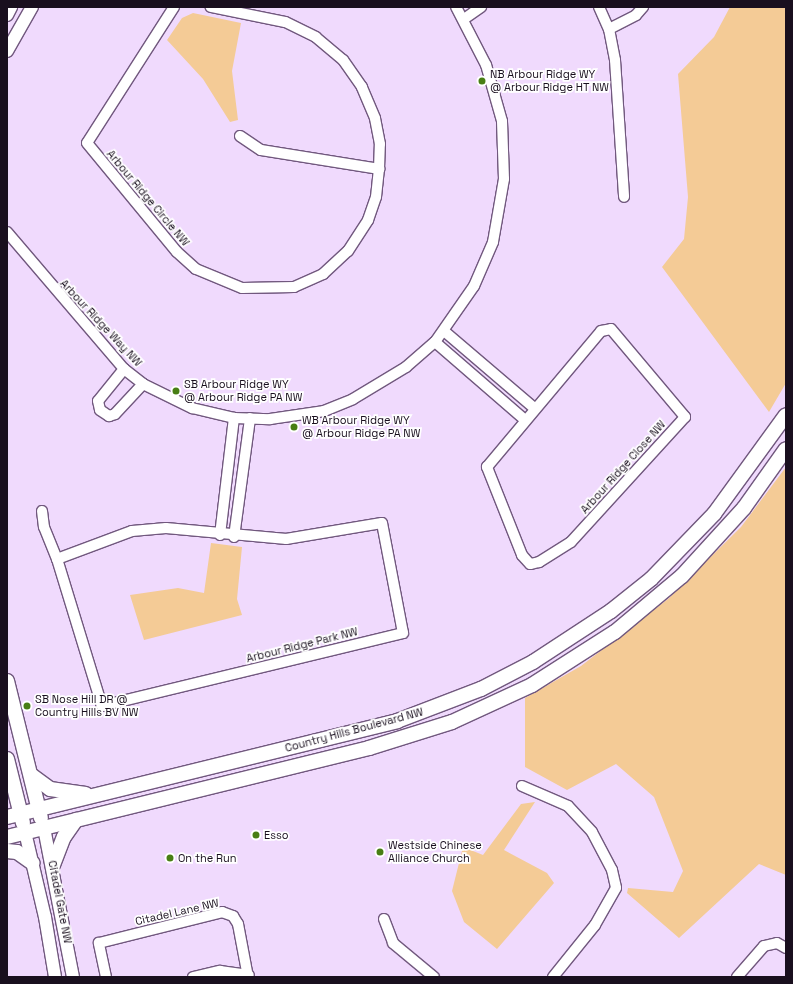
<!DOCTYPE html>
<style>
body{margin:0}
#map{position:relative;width:793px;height:984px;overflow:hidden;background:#f0dafd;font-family:"Space Grotesk",sans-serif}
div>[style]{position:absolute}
.green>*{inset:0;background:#f4cb96}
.roads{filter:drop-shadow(1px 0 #71587e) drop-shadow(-1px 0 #71587e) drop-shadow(0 1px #71587e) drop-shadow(0 -1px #71587e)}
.minor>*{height:10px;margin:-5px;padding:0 5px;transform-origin:5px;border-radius:5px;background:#fff}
.tertiary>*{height:12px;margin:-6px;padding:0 6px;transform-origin:6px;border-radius:6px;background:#fff}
.secondary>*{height:14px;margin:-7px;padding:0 7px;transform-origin:7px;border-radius:7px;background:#fff}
.dots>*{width:11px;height:11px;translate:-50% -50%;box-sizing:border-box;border:2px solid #fff;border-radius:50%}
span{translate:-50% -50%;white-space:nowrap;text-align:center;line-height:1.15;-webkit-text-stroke:3.5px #fff;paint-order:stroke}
.poi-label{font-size:11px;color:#190f1e}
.left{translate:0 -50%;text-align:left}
.street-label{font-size:11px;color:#190f1e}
.frame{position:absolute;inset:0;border:8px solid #190f1e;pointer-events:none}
</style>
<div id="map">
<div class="green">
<div style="clip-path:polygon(730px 7px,786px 7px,786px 383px,769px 412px,662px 267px,684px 239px,688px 197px,678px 74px,714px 37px)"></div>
<div style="clip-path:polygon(193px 13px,241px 23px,232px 71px,238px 120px,230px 122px,203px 79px,167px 40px,182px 18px)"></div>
<div style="clip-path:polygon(786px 467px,786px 875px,759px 864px,679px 938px,627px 893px,628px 888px,673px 892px,683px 871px,654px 797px,616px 764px,567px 790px,525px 767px,525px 698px,581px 666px,668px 599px,741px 527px)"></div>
<div style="clip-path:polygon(211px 543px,242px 547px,237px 599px,242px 615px,144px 640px,130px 595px,178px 588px,204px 593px)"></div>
<div style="clip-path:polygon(535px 802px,504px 850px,547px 873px,554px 883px,497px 949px,464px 922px,452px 891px,463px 847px,483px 855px,521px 804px)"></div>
</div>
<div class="roads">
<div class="minor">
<div style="left:174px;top:7px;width:161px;rotate:122.6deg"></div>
<div style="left:87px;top:143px;width:141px;rotate:50.5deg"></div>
<div style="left:177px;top:252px;width:25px;rotate:42deg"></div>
<div style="left:196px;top:269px;width:50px;rotate:22.4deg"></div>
<div style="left:242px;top:288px;width:52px;rotate:-1.1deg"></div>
<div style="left:294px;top:287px;width:32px;rotate:-24deg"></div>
<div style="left:323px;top:274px;width:34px;rotate:-43deg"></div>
<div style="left:348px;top:251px;width:37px;rotate:-57deg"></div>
<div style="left:368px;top:220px;width:24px;rotate:-71deg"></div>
<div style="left:376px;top:197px;width:28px;rotate:-84deg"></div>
<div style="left:379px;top:169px;width:25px;rotate:-88deg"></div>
<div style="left:380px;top:144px;width:26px;rotate:-101deg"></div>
<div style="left:375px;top:118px;width:34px;rotate:-113deg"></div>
<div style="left:362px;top:87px;width:33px;rotate:-125deg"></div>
<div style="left:343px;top:60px;width:35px;rotate:-140deg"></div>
<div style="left:316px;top:37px;width:34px;rotate:-154deg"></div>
<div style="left:285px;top:22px;width:76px;rotate:-168.5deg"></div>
<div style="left:599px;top:7px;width:24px;rotate:66deg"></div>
<div style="left:609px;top:29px;width:32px;rotate:79deg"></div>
<div style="left:615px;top:60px;width:137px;rotate:86.2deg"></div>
<div style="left:464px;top:19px;width:21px;rotate:-35deg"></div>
<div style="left:609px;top:29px;width:30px;rotate:-27deg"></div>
<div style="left:636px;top:15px;width:11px;rotate:-49deg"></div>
<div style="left:240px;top:136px;width:25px;rotate:34deg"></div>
<div style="left:261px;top:150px;width:120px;rotate:9.1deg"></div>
<div style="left:7px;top:232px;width:180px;rotate:49.5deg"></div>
<div style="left:124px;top:369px;width:24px;rotate:38deg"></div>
<div style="left:143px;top:384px;width:55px;rotate:26.1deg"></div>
<div style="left:192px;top:408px;width:43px;rotate:13.4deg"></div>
<div style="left:234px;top:418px;width:36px;rotate:2deg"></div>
<div style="left:270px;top:419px;width:55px;rotate:-8.4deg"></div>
<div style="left:324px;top:411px;width:31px;rotate:-22deg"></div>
<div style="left:353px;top:399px;width:62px;rotate:-31.1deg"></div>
<div style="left:406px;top:367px;width:38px;rotate:-41deg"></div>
<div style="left:435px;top:342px;width:68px;rotate:-55.1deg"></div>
<div style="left:474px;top:286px;width:48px;rotate:-66.6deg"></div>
<div style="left:493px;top:242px;width:64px;rotate:-80.1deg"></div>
<div style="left:504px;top:179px;width:58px;rotate:-92deg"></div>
<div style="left:502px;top:121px;width:58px;rotate:-105.9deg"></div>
<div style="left:486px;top:65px;width:65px;rotate:-117.3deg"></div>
<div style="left:611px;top:329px;width:115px;rotate:49.9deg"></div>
<div style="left:685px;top:417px;width:169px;rotate:132.4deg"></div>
<div style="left:571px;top:542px;width:38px;rotate:148deg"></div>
<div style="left:539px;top:562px;width:9px;rotate:167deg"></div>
<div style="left:530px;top:564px;width:12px;rotate:-132deg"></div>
<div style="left:522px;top:555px;width:95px;rotate:-111.7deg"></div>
<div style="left:487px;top:467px;width:177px;rotate:-50deg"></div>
<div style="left:601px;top:331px;width:10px;rotate:-11deg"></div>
<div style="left:444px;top:331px;width:118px;rotate:40.5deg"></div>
<div style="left:435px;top:342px;width:118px;rotate:40.9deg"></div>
<div style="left:124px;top:369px;width:41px;rotate:129.1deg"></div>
<div style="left:98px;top:401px;width:9px;rotate:77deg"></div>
<div style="left:100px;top:410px;width:11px;rotate:34deg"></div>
<div style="left:109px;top:416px;width:6px;rotate:-18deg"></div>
<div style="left:115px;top:414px;width:41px;rotate:-47deg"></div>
<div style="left:42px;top:511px;width:16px;rotate:83deg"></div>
<div style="left:44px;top:527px;width:35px;rotate:68deg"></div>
<div style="left:382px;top:523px;width:112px;rotate:79.2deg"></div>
<div style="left:403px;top:633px;width:310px;rotate:166.4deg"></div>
<div style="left:102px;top:706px;width:154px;rotate:-107deg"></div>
<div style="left:57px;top:559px;width:80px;rotate:-20.5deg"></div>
<div style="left:132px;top:531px;width:34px;rotate:-5deg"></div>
<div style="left:166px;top:528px;width:121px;rotate:5.2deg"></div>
<div style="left:286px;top:539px;width:97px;rotate:-9.5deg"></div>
<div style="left:220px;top:535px;width:118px;rotate:-83.2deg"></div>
<div style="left:234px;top:537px;width:120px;rotate:-82.3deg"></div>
<div style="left:522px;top:786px;width:50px;rotate:23.5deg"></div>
<div style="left:568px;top:806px;width:35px;rotate:47deg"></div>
<div style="left:592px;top:832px;width:43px;rotate:62.2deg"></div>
<div style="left:612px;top:870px;width:18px;rotate:77deg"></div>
<div style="left:616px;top:888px;width:43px;rotate:119.6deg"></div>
<div style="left:595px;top:925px;width:67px;rotate:128.9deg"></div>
<div style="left:384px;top:919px;width:26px;rotate:69deg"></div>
<div style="left:393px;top:943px;width:53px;rotate:39.7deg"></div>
<div style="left:106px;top:977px;width:35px;rotate:-102deg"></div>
<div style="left:99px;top:943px;width:127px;rotate:-14.1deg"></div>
<div style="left:222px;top:912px;width:12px;rotate:20deg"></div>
<div style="left:233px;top:916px;width:9px;rotate:58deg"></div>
<div style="left:238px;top:924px;width:54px;rotate:79.3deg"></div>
<div style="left:193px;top:977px;width:28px;rotate:-13deg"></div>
<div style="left:220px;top:971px;width:29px;rotate:8deg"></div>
<div style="left:737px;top:977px;width:41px;rotate:-48.9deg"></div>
<div style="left:764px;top:946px;width:13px;rotate:-13deg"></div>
<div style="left:777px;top:943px;width:10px;rotate:29deg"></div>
</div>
<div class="tertiary">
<div style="left:7px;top:15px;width:9px;rotate:-63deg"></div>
<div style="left:7px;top:51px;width:51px;rotate:-60.4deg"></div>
<div style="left:44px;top:828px;width:152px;rotate:79deg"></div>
<div style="left:25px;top:832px;width:87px;rotate:76.8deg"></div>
<div style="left:45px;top:917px;width:61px;rotate:80.5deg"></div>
</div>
<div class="secondary">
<div style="left:7px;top:681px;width:141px;rotate:76.1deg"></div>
<div style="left:7px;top:759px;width:66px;rotate:76deg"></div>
<div style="left:31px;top:775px;width:24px;rotate:36deg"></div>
<div style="left:50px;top:789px;width:36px;rotate:8deg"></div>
<div style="left:7px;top:817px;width:402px;rotate:-13.8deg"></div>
<div style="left:397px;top:721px;width:90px;rotate:-20.9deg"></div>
<div style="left:481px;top:689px;width:59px;rotate:-27.4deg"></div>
<div style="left:533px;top:662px;width:93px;rotate:-33.2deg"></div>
<div style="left:611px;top:611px;width:51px;rotate:-38.7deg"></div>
<div style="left:651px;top:579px;width:91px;rotate:-45.9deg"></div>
<div style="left:714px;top:514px;width:122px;rotate:-54deg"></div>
<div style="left:7px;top:837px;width:373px;rotate:-13.8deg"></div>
<div style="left:369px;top:748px;width:87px;rotate:-17.4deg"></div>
<div style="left:452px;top:722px;width:88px;rotate:-24.8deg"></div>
<div style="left:532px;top:685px;width:98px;rotate:-32.6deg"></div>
<div style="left:615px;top:632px;width:87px;rotate:-39.9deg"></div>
<div style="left:682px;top:576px;width:92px;rotate:-47.6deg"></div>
<div style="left:744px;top:508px;width:72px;rotate:-54.6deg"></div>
<div style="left:7px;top:851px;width:10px;rotate:6deg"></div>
<div style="left:17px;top:852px;width:19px;rotate:35deg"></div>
<div style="left:53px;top:865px;width:30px;rotate:-69deg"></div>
<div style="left:64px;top:837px;width:21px;rotate:-55deg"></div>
</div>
</div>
<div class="dots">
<div style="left:482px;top:81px;background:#487e14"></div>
<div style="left:176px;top:391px;background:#487e14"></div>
<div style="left:294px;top:427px;background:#487e14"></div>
<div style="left:27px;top:706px;background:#487e14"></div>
<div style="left:256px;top:835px;background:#487e14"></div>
<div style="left:380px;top:852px;background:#487e14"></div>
<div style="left:170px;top:858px;background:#487e14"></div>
</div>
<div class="poi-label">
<span class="left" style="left:490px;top:81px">NB Arbour Ridge WY<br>@ Arbour Ridge HT NW</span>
<span class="left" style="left:184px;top:391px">SB Arbour Ridge WY<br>@ Arbour Ridge PA NW</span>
<span class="left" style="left:302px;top:427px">WB Arbour Ridge WY<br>@ Arbour Ridge PA NW</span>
<span class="left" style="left:35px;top:706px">SB Nose Hill DR @<br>Country Hills BV NW</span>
<span class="left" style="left:264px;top:835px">Esso</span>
<span class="left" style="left:388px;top:852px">Westside Chinese<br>Alliance Church</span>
<span class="left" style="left:178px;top:858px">On the Run</span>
</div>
<div class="street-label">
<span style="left:148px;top:198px;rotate:50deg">Arbour Ridge Circle NW</span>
<span style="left:101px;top:323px;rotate:47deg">Arbour Ridge Way NW</span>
<span style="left:623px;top:467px;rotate:-48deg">Arbour Ridge Close NW</span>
<span style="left:302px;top:645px;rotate:-14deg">Arbour Ridge Park NW</span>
<span style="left:354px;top:730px;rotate:-15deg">Country Hills Boulevard NW</span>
<span style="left:60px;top:902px;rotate:79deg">Citadel Gate NW</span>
<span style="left:177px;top:912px;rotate:-13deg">Citadel Lane NW</span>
</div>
<div class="frame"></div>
</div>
